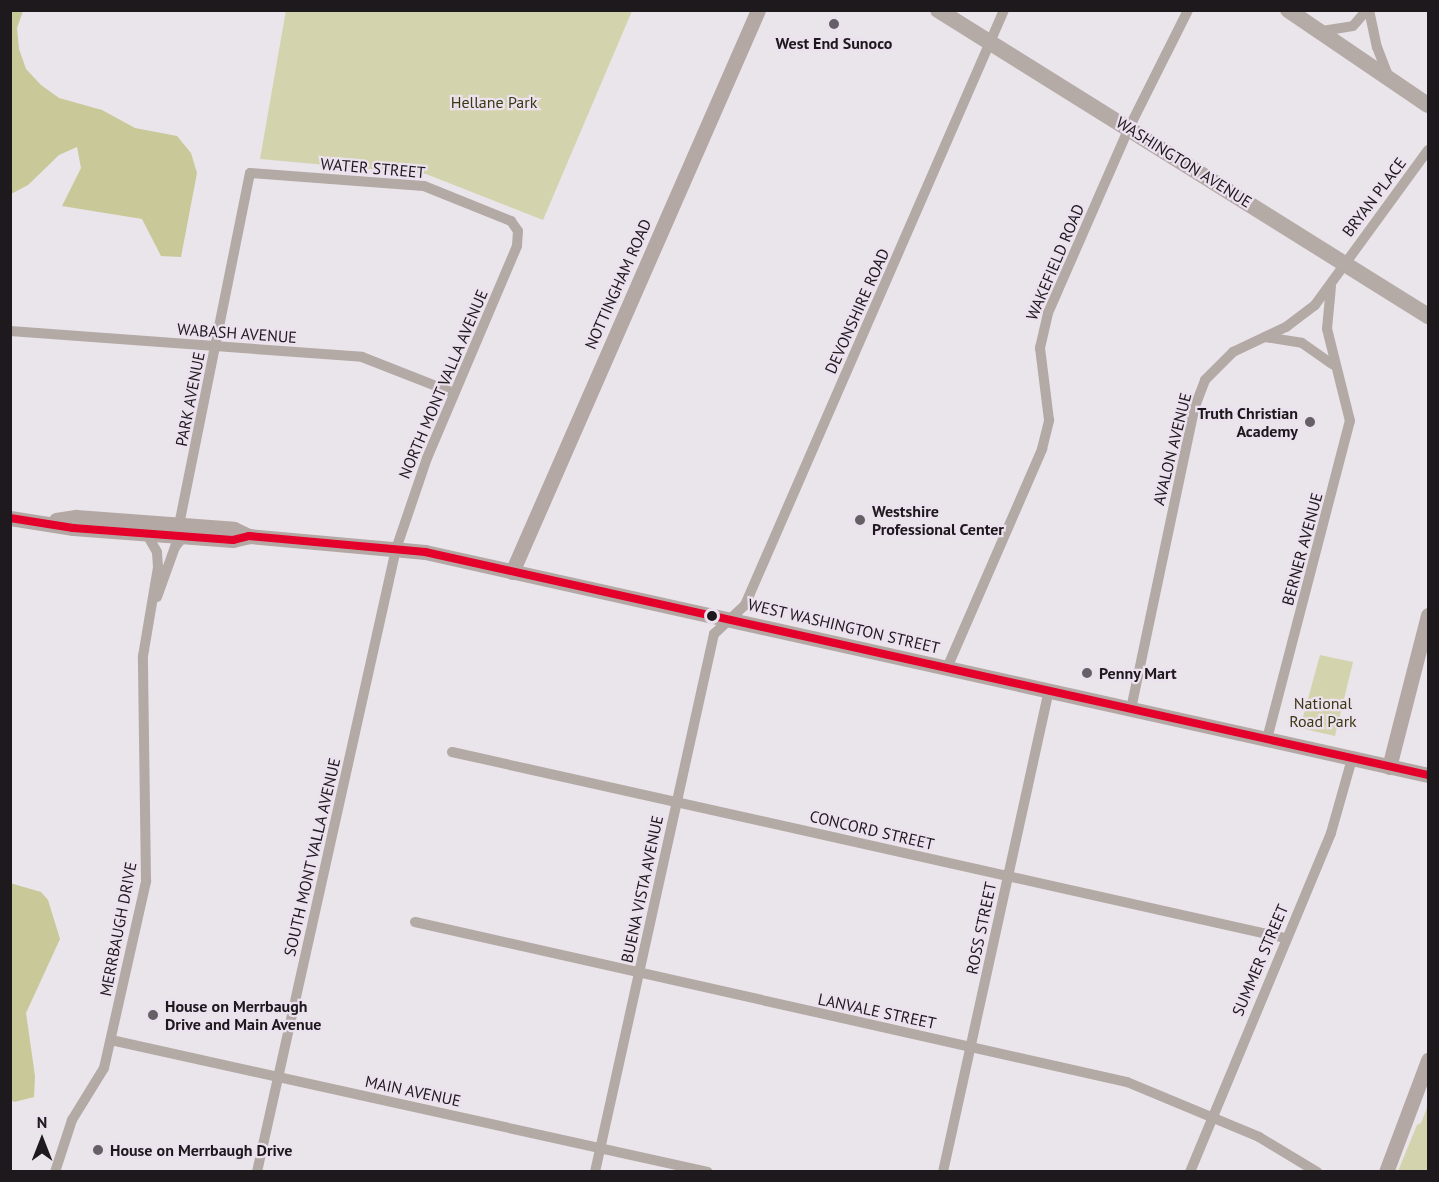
<!DOCTYPE html>
<style>
body{margin:0}
#map{position:relative;width:1439px;height:1182px;overflow:hidden;background:#eae4eb;font-family:"PT Sans",sans-serif}
div>[style]{position:absolute}
.green>*{inset:0;background:#d3d4ad}
.forest>*{inset:0;background:#c9c898}
.street>*{height:10px;margin:-5px;padding:0 5px;transform-origin:5px;border-radius:5px;background:#b3a9a5}
.secondary>*{height:15px;margin:-7.5px;padding:0 7.5px;transform-origin:7.5px;border-radius:7.5px;background:#b3a8a4}
.primary>*{height:16px;margin:-8px;padding:0 8px;transform-origin:8px;border-radius:8px;background:#b4aaa6}
.bus-1>*{height:8px;margin:-4px;padding:0 4px;transform-origin:4px;border-radius:4px;background:#e4002b}
.dots>*{width:16px;height:16px;translate:-50% -50%;box-sizing:border-box;border:3px solid #ece1ee;border-radius:50%}
span{translate:-50% -50%;white-space:nowrap;text-align:center;line-height:1.15;-webkit-text-stroke:4.5px #ece1ee;paint-order:stroke}
.poi-label{font-size:16px;color:#1d191d;font-weight:700}
.right{translate:-100% -50%;text-align:right}
.left{translate:0 -50%;text-align:left}
.park-label{font-size:16px;color:#373911}
.street-label{font-size:16px;color:#1d191d}
.frame{position:absolute;inset:0;border:12px solid #1d191d;pointer-events:none}
.north{position:absolute;left:12px;top:1110px;width:60px;height:60px;-webkit-text-stroke:4px #ece1ee;paint-order:stroke;rotate:0deg;font-size:16px;font-weight:700;line-height:24px;text-align:center;color:#1d191d}
.north::after{content:'';display:block;margin:auto;width:21px;height:27px;background:#1d191d;clip-path:polygon(50% 0,100% 100%,50% 72%,0 100%)}
</style>
<div id="map">
<div class="green">
<div style="clip-path:polygon(286px 10px,632px 10px,632px 11px,543px 220px,426px 174px,260px 159px)"></div>
<div style="clip-path:polygon(1320px 655px,1353px 662px,1335px 736px,1300px 728px)"></div>
<div style="clip-path:polygon(1428px 1105px,1428px 1171px,1398px 1171px,1417px 1125px,1421px 1123px)"></div>
</div>
<div class="forest">
<div style="clip-path:polygon(11px 10px,23px 11px,17px 28px,19px 49px,26px 69px,41px 85px,59px 98px,102px 110px,135px 128px,177px 136px,191px 153px,197px 173px,181px 257px,161px 256px,142px 219px,62px 206px,81px 168px,77px 147px,59px 155px,28px 185px,11px 194px)"></div>
<div style="clip-path:polygon(10px 883px,41px 892px,48px 900px,60px 939px,26px 1013px,35px 1076px,34px 1097px,14px 1102px,10px 1099px)"></div>
</div>
<div class="street">
<div style="left:1369px;top:10px;width:38px;rotate:78deg"></div>
<div style="left:1377px;top:47px;width:33px;rotate:69deg"></div>
<div style="left:1322px;top:31px;width:31px;rotate:-9deg"></div>
<div style="left:1353px;top:26px;width:21px;rotate:-49deg"></div>
<div style="left:10px;top:331px;width:353px;rotate:4.2deg"></div>
<div style="left:362px;top:357px;width:99px;rotate:21.4deg"></div>
<div style="left:1265px;top:337px;width:37px;rotate:9deg"></div>
<div style="left:1302px;top:343px;width:37px;rotate:35deg"></div>
<div style="left:179px;top:525px;width:359px;rotate:-78.6deg"></div>
<div style="left:250px;top:173px;width:174px;rotate:4.3deg"></div>
<div style="left:424px;top:186px;width:94px;rotate:21.9deg"></div>
<div style="left:511px;top:221px;width:12px;rotate:55deg"></div>
<div style="left:518px;top:231px;width:15px;rotate:94deg"></div>
<div style="left:517px;top:246px;width:230px;rotate:113deg"></div>
<div style="left:427px;top:458px;width:96px;rotate:108.8deg"></div>
<div style="left:396px;top:549px;width:638px;rotate:102.58deg"></div>
<div style="left:157px;top:597px;width:53px;rotate:-70.2deg"></div>
<div style="left:175px;top:547px;width:14px;rotate:-51deg"></div>
<div style="left:947px;top:668px;width:239px;rotate:-66.5deg"></div>
<div style="left:1042px;top:449px;width:30px;rotate:-76deg"></div>
<div style="left:1049px;top:420px;width:73px;rotate:-97.1deg"></div>
<div style="left:1040px;top:348px;width:36px;rotate:-77deg"></div>
<div style="left:1048px;top:313px;width:202px;rotate:-66.4deg"></div>
<div style="left:1129px;top:128px;width:132px;rotate:-63.4deg"></div>
<div style="left:1131px;top:709px;width:307px;rotate:-78.1deg"></div>
<div style="left:1194px;top:409px;width:31px;rotate:-69deg"></div>
<div style="left:1205px;top:380px;width:40px;rotate:-45deg"></div>
<div style="left:1233px;top:352px;width:59px;rotate:-25.3deg"></div>
<div style="left:1286px;top:327px;width:36px;rotate:-37deg"></div>
<div style="left:1315px;top:305px;width:192px;rotate:-53.9deg"></div>
<div style="left:1267px;top:739px;width:329px;rotate:-75.4deg"></div>
<div style="left:1350px;top:421px;width:95px;rotate:-104deg"></div>
<div style="left:1327px;top:329px;width:43px;rotate:-84.7deg"></div>
<div style="left:452px;top:752px;width:854px;rotate:12.59deg"></div>
<div style="left:415px;top:922px;width:730px;rotate:12.67deg"></div>
<div style="left:1127px;top:1082px;width:143px;rotate:22.6deg"></div>
<div style="left:1259px;top:1137px;width:68px;rotate:31.1deg"></div>
<div style="left:111px;top:1040px;width:611px;rotate:12.47deg"></div>
<div style="left:55px;top:1172px;width:55px;rotate:-71.9deg"></div>
<div style="left:72px;top:1120px;width:61px;rotate:-58.4deg"></div>
<div style="left:104px;top:1068px;width:192px;rotate:-77.3deg"></div>
<div style="left:146px;top:881px;width:225px;rotate:-90.8deg"></div>
<div style="left:143px;top:656px;width:90px;rotate:-80.4deg"></div>
<div style="left:158px;top:567px;width:15px;rotate:-94deg"></div>
<div style="left:157px;top:552px;width:22px;rotate:-120deg"></div>
<div style="left:595px;top:1172px;width:551px;rotate:-77.53deg"></div>
<div style="left:714px;top:634px;width:42px;rotate:-43.1deg"></div>
<div style="left:745px;top:605px;width:649px;rotate:-66.48deg"></div>
<div style="left:943px;top:1172px;width:493px;rotate:-77.6deg"></div>
<div style="left:1190px;top:1172px;width:367px;rotate:-67.4deg"></div>
<div style="left:1331px;top:833px;width:77px;rotate:-74.2deg"></div>
</div>
<div class="secondary">
<div style="left:10px;top:518px;width:64px;rotate:9deg"></div>
<div style="left:73px;top:528px;width:160px;rotate:4.3deg"></div>
<div style="left:233px;top:540px;width:16px;rotate:-14deg"></div>
<div style="left:249px;top:536px;width:177px;rotate:5.2deg"></div>
<div style="left:425px;top:552px;width:1027px;rotate:12.53deg"></div>
<div style="left:56px;top:520px;width:20px;rotate:-9deg"></div>
<div style="left:76px;top:517px;width:158px;rotate:4.3deg"></div>
<div style="left:234px;top:529px;width:17px;rotate:25deg"></div>
<div style="left:512px;top:572px;width:613px;rotate:-66.36deg"></div>
<div style="left:1389px;top:767px;width:157px;rotate:-75.6deg"></div>
<div style="left:1386px;top:1172px;width:120px;rotate:-69.4deg"></div>
</div>
<div class="primary">
<div style="left:938px;top:10px;width:578px;rotate:31.98deg"></div>
<div style="left:1288px;top:10px;width:169px;rotate:34.2deg"></div>
</div>
<div class="bus-1">
<div style="left:10px;top:518px;width:64px;rotate:9deg"></div>
<div style="left:73px;top:528px;width:160px;rotate:4.3deg"></div>
<div style="left:233px;top:540px;width:16px;rotate:-14deg"></div>
<div style="left:249px;top:536px;width:177px;rotate:5.2deg"></div>
<div style="left:425px;top:552px;width:1027px;rotate:12.53deg"></div>
</div>
<div class="dots">
<div style="left:834px;top:24px;background:#656065"></div>
<div style="left:1310px;top:422px;background:#656065"></div>
<div style="left:860px;top:520px;background:#656065"></div>
<div style="left:712px;top:616px;background:#1d191d"></div>
<div style="left:1087px;top:673px;background:#656065"></div>
<div style="left:153px;top:1015px;background:#656065"></div>
<div style="left:98px;top:1150px;background:#656065"></div>
</div>
<div class="poi-label">
<span style="left:834px;top:43px">West End Sunoco</span>
<span class="right" style="left:1298px;top:422px">Truth Christian<br>Academy</span>
<span class="left" style="left:872px;top:520px">Westshire<br>Professional Center</span>
<span class="left" style="left:1099px;top:673px">Penny Mart</span>
<span class="left" style="left:165px;top:1015px">House on Merrbaugh<br>Drive and Main Avenue</span>
<span class="left" style="left:110px;top:1150px">House on Merrbaugh Drive</span>
</div>
<div class="park-label">
<span style="left:494px;top:102px">Hellane Park</span>
<span style="left:1323px;top:712px">National<br>Road Park</span>
</div>
<div class="street-label">
<span style="left:1184px;top:162px;rotate:32deg">WASHINGTON AVENUE</span>
<span style="left:373px;top:168px;rotate:5deg">WATER STREET</span>
<span style="left:1374px;top:197px;rotate:-53deg">BRYAN PLACE</span>
<span style="left:1055px;top:262px;rotate:-67deg">WAKEFIELD ROAD</span>
<span style="left:618px;top:284px;rotate:-66deg">NOTTINGHAM ROAD</span>
<span style="left:857px;top:311px;rotate:-66deg">DEVONSHIRE ROAD</span>
<span style="left:237px;top:333px;rotate:4deg">WABASH AVENUE</span>
<span style="left:443px;top:384px;rotate:-67deg">NORTH MONT VALLA AVENUE</span>
<span style="left:190px;top:399px;rotate:-79deg">PARK AVENUE</span>
<span style="left:1172px;top:449px;rotate:-76deg">AVALON AVENUE</span>
<span style="left:1302px;top:549px;rotate:-75deg">BERNER AVENUE</span>
<span style="left:844px;top:626px;rotate:13deg">WEST WASHINGTON STREET</span>
<span style="left:872px;top:830px;rotate:13deg">CONCORD STREET</span>
<span style="left:312px;top:857px;rotate:-77deg">SOUTH MONT VALLA AVENUE</span>
<span style="left:642px;top:889px;rotate:-78deg">BUENA VISTA AVENUE</span>
<span style="left:981px;top:928px;rotate:-78deg">ROSS STREET</span>
<span style="left:118px;top:929px;rotate:-79deg">MERRBAUGH DRIVE</span>
<span style="left:1260px;top:960px;rotate:-67deg">SUMMER STREET</span>
<span style="left:877px;top:1011px;rotate:12deg">LANVALE STREET</span>
<span style="left:413px;top:1091px;rotate:12deg">MAIN AVENUE</span>
</div>
<div class="frame"></div>
<div class="north">N</div>
</div>
